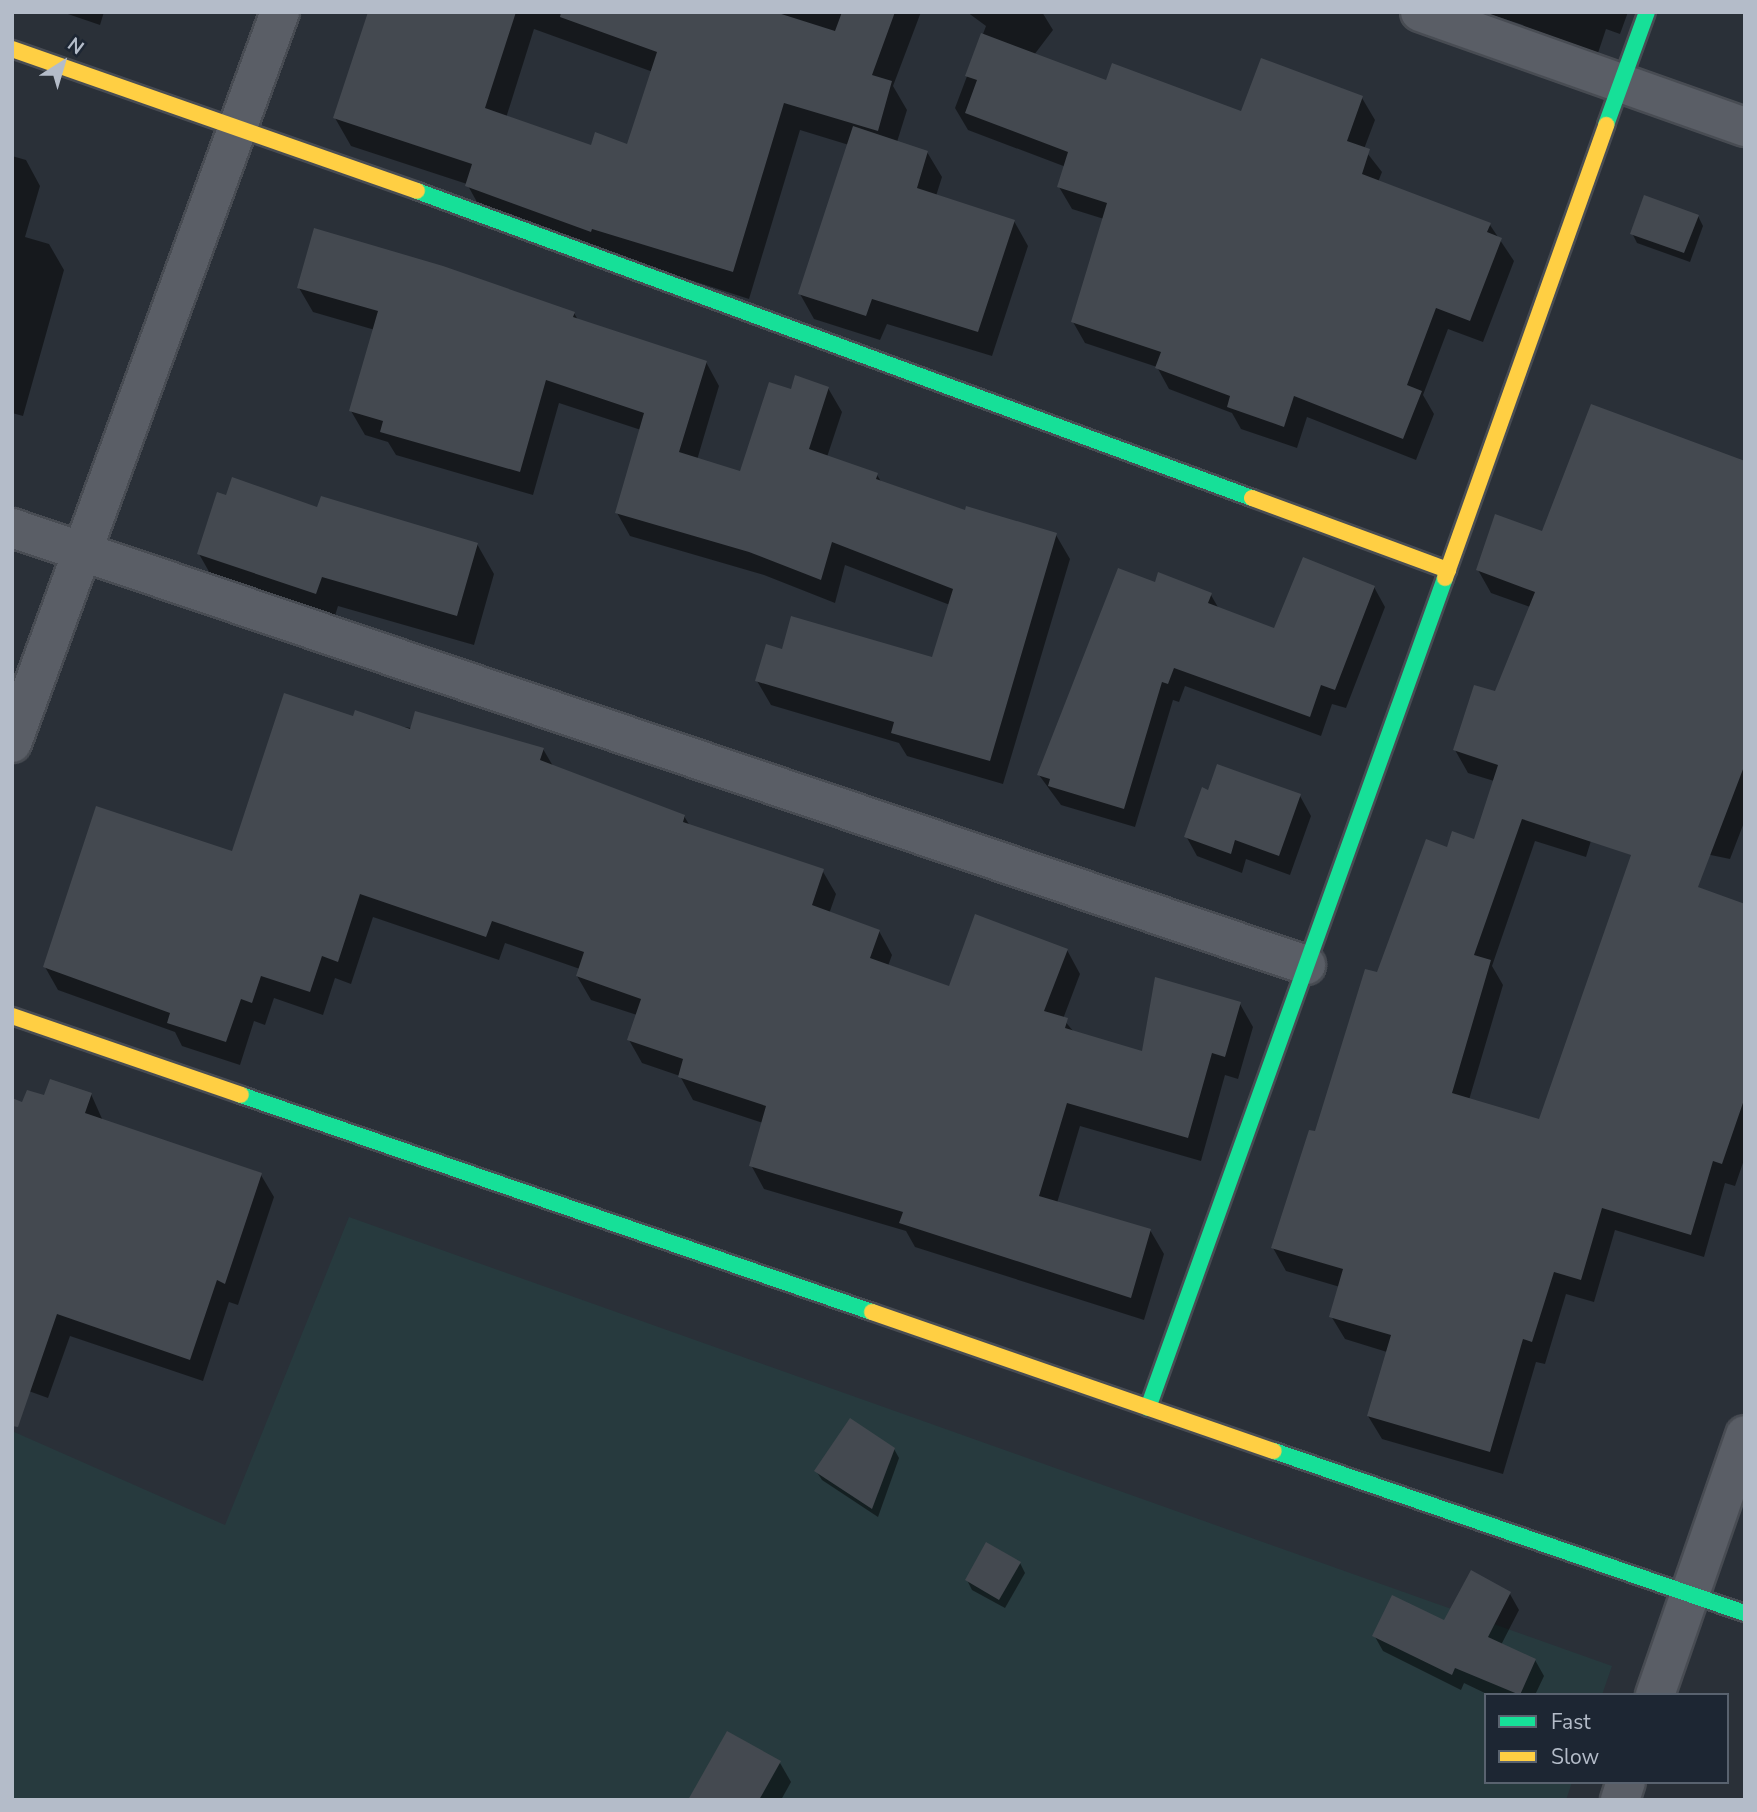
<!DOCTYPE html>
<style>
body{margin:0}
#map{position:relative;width:1757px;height:1812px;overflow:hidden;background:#2a3038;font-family:"Nunito Sans",sans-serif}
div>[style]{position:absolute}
.green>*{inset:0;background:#273a3e}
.shadow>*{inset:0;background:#0007}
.building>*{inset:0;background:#444950}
.roads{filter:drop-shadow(2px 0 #484c53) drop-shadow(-2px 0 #484c53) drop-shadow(0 2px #484c53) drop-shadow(0 -2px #484c53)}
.street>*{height:38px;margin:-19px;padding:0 19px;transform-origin:19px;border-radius:19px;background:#5a5e66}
.fast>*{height:16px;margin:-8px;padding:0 8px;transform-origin:8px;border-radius:8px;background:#16e098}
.slow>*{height:16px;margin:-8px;padding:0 8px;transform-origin:8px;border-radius:8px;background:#ffcf43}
span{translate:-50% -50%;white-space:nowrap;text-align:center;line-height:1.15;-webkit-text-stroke:7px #1d2633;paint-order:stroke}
.frame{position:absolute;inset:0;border:14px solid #b4bcc9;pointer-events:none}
.legend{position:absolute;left:1484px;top:1693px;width:245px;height:91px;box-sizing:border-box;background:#1d2633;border:2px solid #59626f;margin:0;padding:9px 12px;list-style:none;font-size:21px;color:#b4bcc9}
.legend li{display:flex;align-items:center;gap:14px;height:35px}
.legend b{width:35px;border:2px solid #59626f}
.north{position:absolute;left:28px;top:28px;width:70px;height:70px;-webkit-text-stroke:5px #1d2633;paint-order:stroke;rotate:37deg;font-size:19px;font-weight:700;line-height:28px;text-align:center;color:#b4bcc9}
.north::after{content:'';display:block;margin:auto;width:24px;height:32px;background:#b4bcc9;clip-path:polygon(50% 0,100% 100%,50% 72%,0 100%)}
</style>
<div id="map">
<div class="green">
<div style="clip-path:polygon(349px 1217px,1612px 1666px,1602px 1695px,1486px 1695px,1486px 1782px,1572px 1782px,1566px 1800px,12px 1800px,12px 1431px,225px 1525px)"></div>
</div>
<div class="shadow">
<div style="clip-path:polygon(62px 12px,104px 12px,100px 25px)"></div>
<div style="clip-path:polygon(evenodd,370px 12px,921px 12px,893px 86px,907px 110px,897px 142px,927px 152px,942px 177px,936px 196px,1014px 221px,1028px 246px,992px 356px,887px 324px,880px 340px,814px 319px,800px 294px,849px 145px,800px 130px,749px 299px,483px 213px,467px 184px,351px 146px,335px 118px,370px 12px,534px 29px,653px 72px,629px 146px,592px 147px,506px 118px,534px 29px)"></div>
<div style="clip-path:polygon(967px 12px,1042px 12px,1053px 30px,1034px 55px,1107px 82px,1242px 114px,1362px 98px,1375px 120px,1364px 149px,1382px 172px,1378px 182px,1490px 225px,1514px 261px,1483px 342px,1448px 329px,1423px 395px,1434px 414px,1416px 460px,1307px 417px,1297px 448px,1241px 429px,1232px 413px,1169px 389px,1157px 367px,1085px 343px,1073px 322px,1104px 219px,1072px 209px,1059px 187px,1066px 167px,968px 130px,955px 108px,986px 26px)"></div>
<div style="clip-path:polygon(1483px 12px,1628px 12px,1620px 34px,1606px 29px,1594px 65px,1535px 45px,1523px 25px)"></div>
<div style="clip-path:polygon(12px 156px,26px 160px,40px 186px,25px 237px,49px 244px,64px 270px,23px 416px,12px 413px)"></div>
<div style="clip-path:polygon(1698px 216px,1703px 226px,1690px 262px,1637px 243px,1632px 233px)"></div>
<div style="clip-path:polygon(299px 288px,574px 313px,578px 320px,706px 362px,719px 386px,697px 460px,741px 473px,792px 391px,828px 388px,842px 412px,827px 457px,877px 475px,882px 483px,966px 512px,1056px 535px,1070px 559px,1003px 784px,907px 756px,899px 743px,771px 705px,757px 681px,783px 651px,933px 659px,950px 605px,845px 565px,835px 603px,764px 575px,630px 536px,617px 513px,641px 430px,559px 403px,533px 495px,396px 455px,388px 442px,365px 435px,351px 411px,375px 330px,313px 312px)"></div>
<div style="clip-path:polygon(1745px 463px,1745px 820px,1730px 859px,1594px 831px,1586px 857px,1535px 841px,1492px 966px,1503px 985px,1469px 1100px,1540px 1121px,1745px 906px,1745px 1157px,1735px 1186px,1725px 1183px,1704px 1257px,1615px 1230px,1594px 1302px,1566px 1294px,1545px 1364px,1536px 1362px,1503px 1474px,1382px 1439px,1368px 1416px,1387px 1352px,1345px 1339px,1331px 1316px,1340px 1287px,1286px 1271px,1273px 1248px,1378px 974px,1448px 849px,1475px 841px,1494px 781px,1468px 773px,1455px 750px,1496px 693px,1530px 607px,1491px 593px,1478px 570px,1543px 533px)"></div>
<div style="clip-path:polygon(477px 544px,494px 574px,474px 645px,338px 606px,333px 622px,216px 584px,199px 554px)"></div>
<div style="clip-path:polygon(1156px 584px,1211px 595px,1219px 609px,1275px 630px,1374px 587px,1385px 607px,1346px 708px,1332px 704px,1321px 736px,1185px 686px,1179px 702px,1173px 700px,1135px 827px,1061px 805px,1039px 775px)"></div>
<div style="clip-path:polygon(354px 719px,543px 749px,553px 766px,684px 816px,690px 826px,822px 870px,836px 894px,829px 914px,879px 931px,892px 955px,888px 966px,950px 988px,1067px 950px,1080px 974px,1063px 1019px,1074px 1032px,1143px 1053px,1240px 1004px,1253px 1027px,1238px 1079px,1225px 1075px,1201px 1161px,1080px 1126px,1057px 1203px,1150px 1230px,1164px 1254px,1144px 1320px,915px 1247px,906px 1231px,764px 1189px,751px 1165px,763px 1123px,693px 1100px,680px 1076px,642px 1063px,629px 1040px,637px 1015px,591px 1000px,577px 976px,580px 969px,505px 943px,499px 960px,373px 917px,351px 984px,335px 978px,323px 1015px,274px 998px,265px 1025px,254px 1021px,240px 1065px,182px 1046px,175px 1032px,58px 990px,45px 967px,233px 853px)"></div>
<div style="clip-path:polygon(1209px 792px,1300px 796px,1311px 816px,1290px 875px,1246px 859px,1242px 873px,1197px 856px,1186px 836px)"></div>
<div style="clip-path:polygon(91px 1094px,103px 1121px,261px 1175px,274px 1197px,238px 1305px,229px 1302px,203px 1381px,70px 1336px,48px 1398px,12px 1385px,23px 1104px)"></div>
<div style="clip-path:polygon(894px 1449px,899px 1458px,878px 1517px,822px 1480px,816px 1471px)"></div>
<div style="clip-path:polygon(1020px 1563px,1025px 1573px,1005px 1608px,972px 1590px,967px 1580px)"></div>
<div style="clip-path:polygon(1510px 1594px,1519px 1610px,1501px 1645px,1535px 1660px,1544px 1676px,1535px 1695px,1489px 1695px,1464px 1683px,1461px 1690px,1383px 1651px,1374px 1635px,1444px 1623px)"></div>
<div style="clip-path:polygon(780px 1763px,791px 1782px,781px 1800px,690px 1800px)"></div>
</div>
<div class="building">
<div style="clip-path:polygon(368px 12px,516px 12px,485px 108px,591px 145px,595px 132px,627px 144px,657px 52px,560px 17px,561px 12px,775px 12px,835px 31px,842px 12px,895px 12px,872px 75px,892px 81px,878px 131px,784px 103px,733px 272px,592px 229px,591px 232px,465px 186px,472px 164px,333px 118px)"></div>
<div style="clip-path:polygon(981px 33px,1106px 80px,1112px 63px,1241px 111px,1261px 58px,1363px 96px,1347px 141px,1370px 149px,1362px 174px,1491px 223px,1487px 232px,1502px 238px,1470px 321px,1436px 308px,1407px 385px,1422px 391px,1403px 439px,1294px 396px,1284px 427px,1227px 407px,1230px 396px,1155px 368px,1161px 352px,1071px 322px,1107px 203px,1057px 187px,1068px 152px,965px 113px,977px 80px,965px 76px)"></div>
<div style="clip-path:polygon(853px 126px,928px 151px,917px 188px,1015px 220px,978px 332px,872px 299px,866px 316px,798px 294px)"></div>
<div style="clip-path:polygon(1644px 195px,1699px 215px,1684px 253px,1630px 234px)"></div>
<div style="clip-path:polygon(314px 228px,443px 266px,575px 312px,573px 317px,707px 361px,679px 452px,740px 471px,769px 382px,791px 389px,795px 375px,829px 387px,809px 449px,878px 473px,876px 479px,965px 510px,966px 506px,1057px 533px,990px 761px,891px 733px,894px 722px,755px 681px,766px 644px,782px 649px,791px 616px,932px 657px,953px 589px,832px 542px,821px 580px,749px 552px,615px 513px,644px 413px,546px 380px,520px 472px,380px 432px,383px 421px,349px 411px,378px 311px,297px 288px)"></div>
<div style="clip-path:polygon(evenodd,1591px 404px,1745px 461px,1745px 764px,1698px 887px,1745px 904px,1745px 1097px,1722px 1164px,1713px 1161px,1691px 1235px,1602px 1208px,1581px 1280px,1554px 1272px,1532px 1342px,1523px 1339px,1490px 1452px,1367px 1416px,1391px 1335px,1329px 1317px,1343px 1269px,1271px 1248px,1309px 1130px,1315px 1131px,1365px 969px,1377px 972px,1426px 839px,1447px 847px,1452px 831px,1474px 839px,1498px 765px,1453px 750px,1474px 685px,1495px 691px,1535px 592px,1476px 570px,1495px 514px,1542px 531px,1591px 404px,1522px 819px,1631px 855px,1539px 1119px,1452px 1093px,1491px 960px,1474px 955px,1522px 819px)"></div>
<div style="clip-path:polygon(232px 477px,317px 507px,321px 496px,478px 543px,457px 616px,322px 577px,316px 594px,197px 554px,217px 492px,226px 495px)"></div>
<div style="clip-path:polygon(1303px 557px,1375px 586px,1335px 690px,1321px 685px,1310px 717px,1174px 668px,1168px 684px,1162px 682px,1124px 809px,1048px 786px,1050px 779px,1037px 775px,1118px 568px,1155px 582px,1158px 572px,1212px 593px,1208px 603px,1274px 628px)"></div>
<div style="clip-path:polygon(284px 693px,353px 716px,355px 710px,410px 729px,415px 711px,544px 748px,540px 760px,685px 815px,683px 822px,824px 869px,812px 905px,880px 930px,870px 958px,949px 986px,975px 914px,1068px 949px,1044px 1011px,1068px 1018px,1065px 1028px,1142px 1051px,1155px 977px,1241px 1002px,1225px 1057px,1212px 1053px,1188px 1138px,1067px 1103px,1039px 1196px,1151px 1229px,1131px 1298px,899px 1223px,903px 1212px,749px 1166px,766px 1106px,678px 1077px,683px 1059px,627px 1040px,641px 999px,576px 976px,584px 952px,492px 921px,486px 937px,360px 894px,338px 962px,322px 956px,310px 992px,261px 976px,252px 1003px,241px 999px,226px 1042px,167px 1023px,170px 1013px,43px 967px,96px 806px,232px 851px)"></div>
<div style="clip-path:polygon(1217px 764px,1301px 794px,1279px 856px,1235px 840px,1231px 854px,1184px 837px,1202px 787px,1208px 790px)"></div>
<div style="clip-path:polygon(50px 1079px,92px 1093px,85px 1113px,262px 1173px,225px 1284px,217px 1280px,190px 1360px,57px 1314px,18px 1427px,12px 1426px,12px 1098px,22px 1102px,27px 1090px,44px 1095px)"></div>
<div style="clip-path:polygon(850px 1418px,895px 1448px,872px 1509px,814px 1471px)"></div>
<div style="clip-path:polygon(986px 1542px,1021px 1562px,999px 1600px,965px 1580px)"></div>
<div style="clip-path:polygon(1471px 1570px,1511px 1592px,1488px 1637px,1536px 1659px,1520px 1695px,1455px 1668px,1452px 1675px,1372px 1636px,1392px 1595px,1444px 1620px)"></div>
<div style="clip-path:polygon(727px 1731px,781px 1761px,759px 1800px,688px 1800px)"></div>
</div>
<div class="roads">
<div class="street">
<div style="left:1420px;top:12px;width:345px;rotate:19.5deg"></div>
<div style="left:12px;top:528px;width:1366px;rotate:18.66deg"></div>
<div style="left:12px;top:743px;width:779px;rotate:-69.87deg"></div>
<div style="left:1655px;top:1695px;width:275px;rotate:-70.9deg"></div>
<div style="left:1620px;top:1800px;width:19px;rotate:-72deg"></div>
</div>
<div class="fast">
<div style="left:1606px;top:125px;width:120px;rotate:-70.1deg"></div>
<div style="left:417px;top:191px;width:890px;rotate:20.19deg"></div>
<div style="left:241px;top:1095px;width:667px;rotate:18.98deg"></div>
<div style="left:1148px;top:1408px;width:882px;rotate:-70.31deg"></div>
<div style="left:1274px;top:1451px;width:498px;rotate:19deg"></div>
</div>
<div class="slow">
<div style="left:12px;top:49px;width:429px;rotate:19.3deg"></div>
<div style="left:1252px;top:498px;width:209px;rotate:20.2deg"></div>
<div style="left:1445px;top:578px;width:481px;rotate:-70.4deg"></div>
<div style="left:12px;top:1016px;width:242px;rotate:19deg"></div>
<div style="left:872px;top:1312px;width:425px;rotate:19.1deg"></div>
</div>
</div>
<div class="frame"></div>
<ul class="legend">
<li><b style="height:9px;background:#16e098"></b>Fast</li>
<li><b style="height:9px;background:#ffcf43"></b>Slow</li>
</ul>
<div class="north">N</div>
</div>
